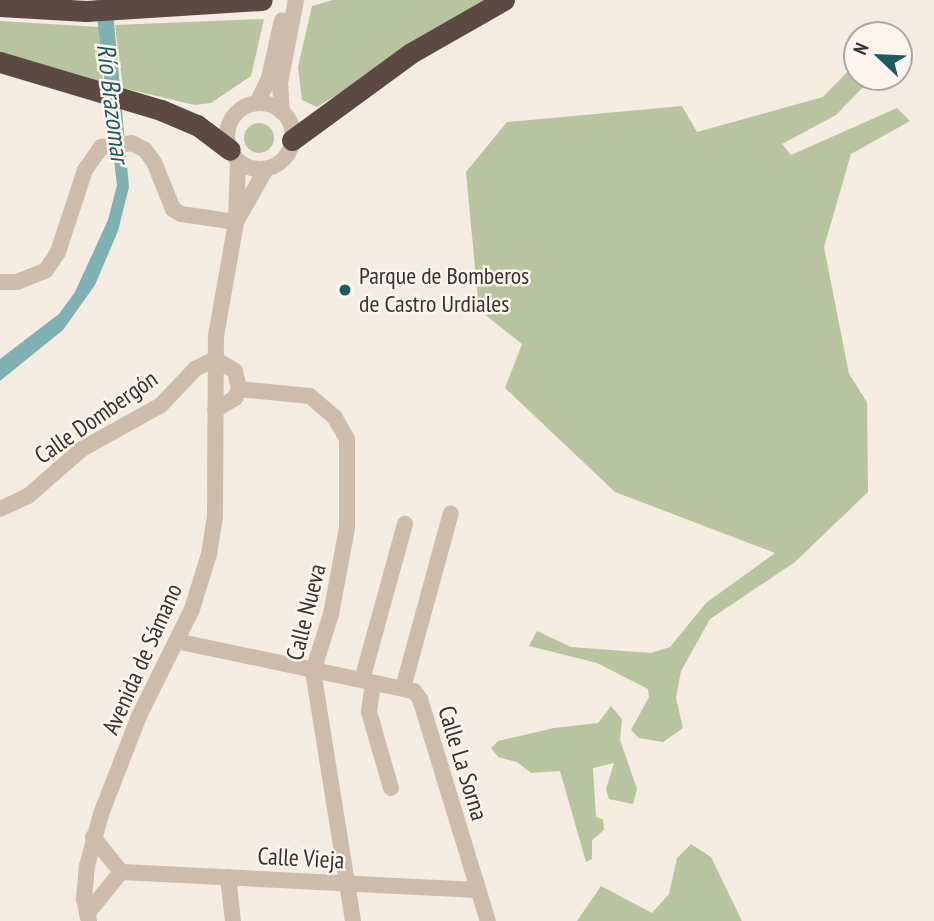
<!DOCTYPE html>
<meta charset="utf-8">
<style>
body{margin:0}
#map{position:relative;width:934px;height:921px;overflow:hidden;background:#f4ebe1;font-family:"PT Sans Narrow",sans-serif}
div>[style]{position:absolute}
.green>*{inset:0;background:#b8c4a0}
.round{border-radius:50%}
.water>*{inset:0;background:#7fb0b2}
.minor>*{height:16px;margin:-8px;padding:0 8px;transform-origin:8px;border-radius:8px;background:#cdbbac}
.minor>.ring{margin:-8px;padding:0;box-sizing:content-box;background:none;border:16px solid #cdbbac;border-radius:50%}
.highway>*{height:21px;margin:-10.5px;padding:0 10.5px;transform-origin:10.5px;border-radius:10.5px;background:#5c4a42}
.dots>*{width:19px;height:19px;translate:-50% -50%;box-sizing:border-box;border:4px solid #fbf5ee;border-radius:50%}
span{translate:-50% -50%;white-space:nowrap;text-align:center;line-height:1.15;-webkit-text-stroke:5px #fbf5ee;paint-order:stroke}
.poi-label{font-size:24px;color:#3b302b}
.left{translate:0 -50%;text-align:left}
.street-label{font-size:24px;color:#3b302b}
.water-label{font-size:26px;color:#1f5a5e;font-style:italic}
.north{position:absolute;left:843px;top:21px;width:70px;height:70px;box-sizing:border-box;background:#fbf5ee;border:2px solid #aea6a0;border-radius:50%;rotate:293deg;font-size:19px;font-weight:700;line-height:28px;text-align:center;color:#3b302b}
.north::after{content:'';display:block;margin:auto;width:24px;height:32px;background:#1f5a5e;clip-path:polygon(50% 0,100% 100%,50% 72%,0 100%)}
</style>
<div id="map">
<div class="green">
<div style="clip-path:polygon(333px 0,489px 0,317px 107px,302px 100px,298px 67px,312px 6px)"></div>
<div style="clip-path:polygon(264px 19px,251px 76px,211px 103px,195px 105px,123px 88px,115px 25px)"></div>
<div style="clip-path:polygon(0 21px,99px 27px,103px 84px,0 55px)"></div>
<div style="clip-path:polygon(850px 69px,857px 77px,870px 80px,836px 115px,782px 144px,791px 155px,897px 108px,910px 121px,851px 154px,824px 247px,849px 374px,867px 402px,868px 492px,795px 562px,710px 619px,681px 671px,676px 698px,683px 728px,663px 742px,639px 738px,631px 730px,649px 697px,648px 689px,597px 663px,529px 646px,537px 631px,571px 647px,651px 653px,670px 647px,706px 603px,775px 553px,615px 492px,505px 388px,522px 344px,479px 310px,466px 172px,507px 122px,682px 106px,697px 132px,823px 97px)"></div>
<div class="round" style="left:244px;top:123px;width:30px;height:30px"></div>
<div style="clip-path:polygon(611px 706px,622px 719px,620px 740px,637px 789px,633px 804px,609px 799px,606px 789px,614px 763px,593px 768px,596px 817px,603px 819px,604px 830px,592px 840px,592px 859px,586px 862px,560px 771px,531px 773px,517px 762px,498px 757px,491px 748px,498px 741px,554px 728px,598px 723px)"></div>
<div style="clip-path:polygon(691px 844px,711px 857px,742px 921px,577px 921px,601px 886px,652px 913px,669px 894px,677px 858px)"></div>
</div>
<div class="water">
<div style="clip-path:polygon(95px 0,112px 0,129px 187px,118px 231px,95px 285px,63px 330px,0 381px,0 359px,59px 314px,75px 292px,108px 220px,117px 185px)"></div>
</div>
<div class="minor">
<div style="left:257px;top:103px;width:28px;rotate:-64deg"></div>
<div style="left:269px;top:78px;width:59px;rotate:-77.4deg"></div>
<div class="ring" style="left:227px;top:103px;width:50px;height:50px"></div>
<div style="left:282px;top:112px;width:29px;rotate:-94deg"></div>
<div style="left:280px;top:83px;width:85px;rotate:-79.1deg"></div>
<div style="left:236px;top:222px;width:61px;rotate:-60.5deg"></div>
<div style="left:0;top:282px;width:17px"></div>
<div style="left:17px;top:282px;width:31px;rotate:-22deg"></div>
<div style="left:46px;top:270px;width:22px;rotate:-56deg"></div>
<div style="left:58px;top:252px;width:86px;rotate:-71.8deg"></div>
<div style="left:85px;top:170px;width:28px;rotate:-55deg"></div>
<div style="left:101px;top:147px;width:31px;rotate:-7deg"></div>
<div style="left:132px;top:143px;width:15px;rotate:28deg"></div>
<div style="left:145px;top:150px;width:15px;rotate:53deg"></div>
<div style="left:154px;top:162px;width:51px;rotate:68deg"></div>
<div style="left:173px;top:209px;width:9px;rotate:32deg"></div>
<div style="left:181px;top:214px;width:56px;rotate:8.3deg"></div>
<div style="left:239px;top:389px;width:71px;rotate:5.6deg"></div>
<div style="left:310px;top:396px;width:33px;rotate:41deg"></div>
<div style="left:335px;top:418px;width:24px;rotate:60deg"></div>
<div style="left:347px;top:439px;width:89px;rotate:90deg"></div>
<div style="left:347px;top:528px;width:87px;rotate:100.5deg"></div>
<div style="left:331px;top:614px;width:60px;rotate:107.5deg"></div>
<div style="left:313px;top:671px;width:253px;rotate:80.9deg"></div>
<div style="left:0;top:509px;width:31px;rotate:-25deg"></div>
<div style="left:28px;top:496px;width:72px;rotate:-41deg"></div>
<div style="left:82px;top:449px;width:90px;rotate:-29.1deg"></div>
<div style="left:161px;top:405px;width:50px;rotate:-46.6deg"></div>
<div style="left:195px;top:369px;width:22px;rotate:-27deg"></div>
<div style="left:215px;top:359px;width:23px;rotate:31deg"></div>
<div style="left:235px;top:371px;width:18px;rotate:77deg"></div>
<div style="left:239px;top:389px;width:10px;rotate:114deg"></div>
<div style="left:235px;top:398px;width:23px;rotate:149deg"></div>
<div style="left:176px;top:641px;width:243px;rotate:11.9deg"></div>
<div style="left:414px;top:691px;width:10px;rotate:53deg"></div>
<div style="left:420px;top:699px;width:232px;rotate:73deg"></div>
<div style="left:362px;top:680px;width:162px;rotate:-74.6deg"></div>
<div style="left:373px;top:683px;width:29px;rotate:98deg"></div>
<div style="left:369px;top:712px;width:79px;rotate:73.9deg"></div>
<div style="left:403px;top:688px;width:181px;rotate:-74.7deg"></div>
<div style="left:93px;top:837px;width:45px;rotate:51.3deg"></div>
<div style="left:121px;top:872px;width:357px;rotate:2.9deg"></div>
<div style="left:228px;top:877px;width:44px;rotate:83.5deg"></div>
<div style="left:87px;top:914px;width:54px;rotate:-51deg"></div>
<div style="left:89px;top:921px;width:23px;rotate:-103deg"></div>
<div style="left:84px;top:899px;width:33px;rotate:-85deg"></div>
<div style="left:87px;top:866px;width:54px;rotate:-74.9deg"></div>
<div style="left:101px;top:814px;width:105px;rotate:-68.8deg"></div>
<div style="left:139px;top:716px;width:119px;rotate:-63.6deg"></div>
<div style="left:192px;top:609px;width:58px;rotate:-72.8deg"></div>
<div style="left:209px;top:554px;width:37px;rotate:-81deg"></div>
<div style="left:215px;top:517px;width:181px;rotate:-89.7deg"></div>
<div style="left:216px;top:336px;width:116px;rotate:-80deg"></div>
<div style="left:236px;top:222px;width:61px;rotate:-88.1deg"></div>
</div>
<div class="highway">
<div style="left:0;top:6px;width:86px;rotate:3.3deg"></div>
<div style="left:86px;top:11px;width:176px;rotate:-3.6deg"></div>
<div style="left:0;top:62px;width:168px;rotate:16.6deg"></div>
<div style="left:161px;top:110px;width:39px;rotate:23deg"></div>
<div style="left:197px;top:125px;width:41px;rotate:37.1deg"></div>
<div style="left:292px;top:140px;width:147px;rotate:-36.2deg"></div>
<div style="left:411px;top:53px;width:107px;rotate:-29.7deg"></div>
</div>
<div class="dots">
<div style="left:345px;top:290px;background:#1f5a5e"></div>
</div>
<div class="poi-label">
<span class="left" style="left:359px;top:290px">Parque de Bomberos<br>de Castro Urdiales</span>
</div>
<div class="street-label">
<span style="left:96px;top:417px;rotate:-35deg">Calle Dombergón</span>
<span style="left:306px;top:612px;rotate:-76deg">Calle Nueva</span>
<span style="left:142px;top:659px;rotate:-66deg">Avenida de Sámano</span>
<span style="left:463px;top:763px;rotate:73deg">Calle La Sorna</span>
<span style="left:301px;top:858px;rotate:3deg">Calle Vieja</span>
</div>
<div class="water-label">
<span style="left:113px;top:103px;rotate:83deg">Río Brazomar</span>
</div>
<div class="north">N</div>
</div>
